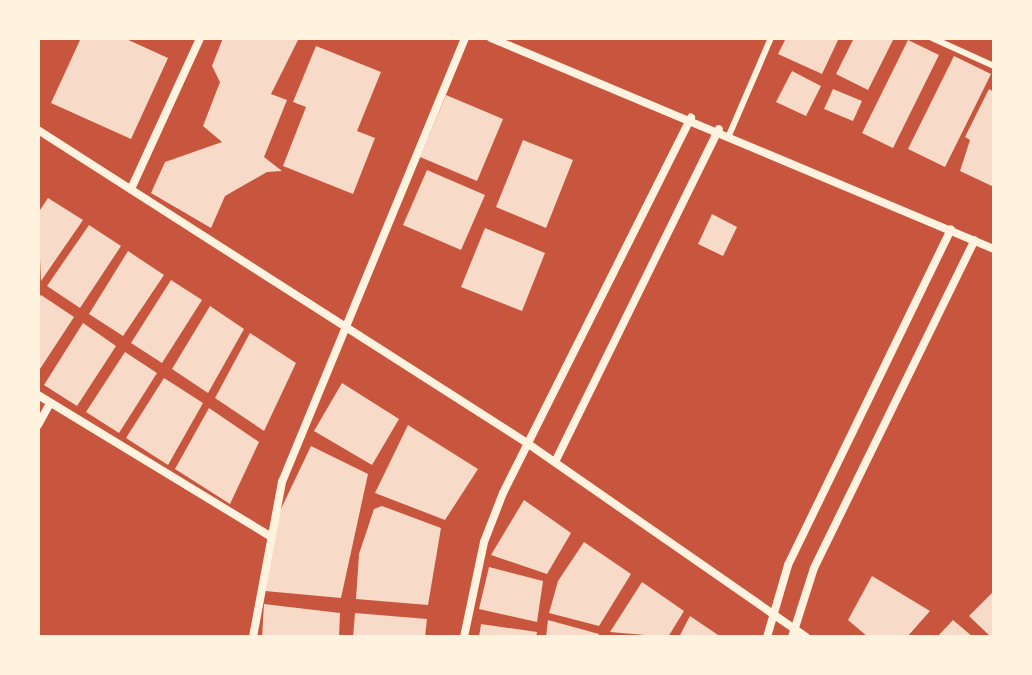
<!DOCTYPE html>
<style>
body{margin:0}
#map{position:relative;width:1032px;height:675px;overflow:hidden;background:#c8553d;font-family:Poppins,sans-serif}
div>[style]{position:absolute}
.building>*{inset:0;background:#f7dbc8}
.service>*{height:6px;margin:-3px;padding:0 3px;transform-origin:3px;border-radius:3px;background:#fff3e0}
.minor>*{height:8px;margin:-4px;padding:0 4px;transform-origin:4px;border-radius:4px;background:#fff3e0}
span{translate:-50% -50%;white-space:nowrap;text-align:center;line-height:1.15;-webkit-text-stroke:7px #fff3e0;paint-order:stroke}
.frame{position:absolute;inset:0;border:40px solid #fff3e0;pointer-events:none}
</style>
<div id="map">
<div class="building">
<div style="clip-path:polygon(81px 38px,124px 38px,168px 58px,131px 139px,51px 103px)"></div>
<div style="clip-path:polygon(223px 38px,299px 38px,271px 94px,287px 100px,264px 157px,282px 171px,267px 172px,225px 196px,211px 228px,151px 193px,165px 162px,222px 142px,203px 126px,220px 82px,212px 66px)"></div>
<div style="clip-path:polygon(786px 38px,802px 39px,839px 38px,822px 74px,778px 54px)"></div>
<div style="clip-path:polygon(854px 38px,894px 38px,868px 90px,836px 74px)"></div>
<div style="clip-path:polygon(908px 40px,939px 55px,893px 148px,862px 133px)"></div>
<div style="clip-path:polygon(316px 46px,381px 72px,357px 131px,375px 138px,353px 194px,283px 166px,306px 107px,293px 102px)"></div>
<div style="clip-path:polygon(954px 56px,991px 74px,945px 167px,908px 149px)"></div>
<div style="clip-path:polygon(792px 71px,821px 86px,806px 116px,776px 102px)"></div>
<div style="clip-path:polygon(833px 89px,862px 101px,853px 121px,824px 109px)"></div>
<div style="clip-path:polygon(989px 89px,994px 92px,994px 187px,960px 171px,970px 140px,965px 137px)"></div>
<div style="clip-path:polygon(446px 95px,503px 119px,477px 181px,420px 157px)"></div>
<div style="clip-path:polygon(523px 140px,573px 160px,546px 228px,496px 207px)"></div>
<div style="clip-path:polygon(427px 170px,485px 195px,461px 250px,403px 225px)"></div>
<div style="clip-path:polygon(48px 198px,83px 220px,41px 281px,38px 213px)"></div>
<div style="clip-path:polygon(712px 214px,737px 227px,723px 256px,698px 244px)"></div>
<div style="clip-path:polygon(89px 225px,121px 246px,80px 308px,47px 286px)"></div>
<div style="clip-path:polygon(485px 228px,545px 253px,522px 311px,461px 287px)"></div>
<div style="clip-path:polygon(128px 251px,164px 275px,123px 336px,89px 314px)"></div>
<div style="clip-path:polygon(171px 280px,202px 300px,162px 363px,131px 343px)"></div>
<div style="clip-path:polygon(41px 295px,74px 317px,38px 372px,38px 298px)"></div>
<div style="clip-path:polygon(210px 306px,244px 329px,208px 393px,172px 369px)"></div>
<div style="clip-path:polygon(83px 323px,116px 346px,77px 406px,44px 385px)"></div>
<div style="clip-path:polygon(250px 333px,296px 363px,264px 431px,215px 398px)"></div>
<div style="clip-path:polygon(125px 352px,157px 373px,119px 433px,86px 412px)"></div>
<div style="clip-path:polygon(164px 378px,203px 403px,168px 465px,126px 438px)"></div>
<div style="clip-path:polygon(342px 383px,399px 419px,372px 465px,314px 431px)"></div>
<div style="clip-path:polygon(209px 408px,259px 442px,230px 504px,175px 469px)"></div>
<div style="clip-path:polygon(408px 425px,478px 469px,445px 520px,375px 493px)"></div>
<div style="clip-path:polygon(311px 446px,368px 474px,341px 598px,265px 591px,280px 511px)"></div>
<div style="clip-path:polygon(524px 500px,571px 533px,547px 574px,491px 555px)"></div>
<div style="clip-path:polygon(382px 506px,441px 528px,428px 605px,356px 599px,359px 554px,374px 509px)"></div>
<div style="clip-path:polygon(584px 542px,631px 574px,599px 626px,549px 613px,558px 581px)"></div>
<div style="clip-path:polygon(489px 567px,543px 581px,537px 622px,479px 609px)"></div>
<div style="clip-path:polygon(872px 576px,930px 611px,907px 637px,868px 637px,848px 620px)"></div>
<div style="clip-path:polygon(642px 582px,684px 611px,668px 637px,610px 632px)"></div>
<div style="clip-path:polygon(994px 591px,994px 637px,991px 637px,969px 616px)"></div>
<div style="clip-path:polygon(264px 604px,340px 613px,339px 637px,262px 637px)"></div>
<div style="clip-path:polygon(355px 613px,427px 619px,425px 637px,353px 637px)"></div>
<div style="clip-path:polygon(690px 616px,721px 637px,679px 637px)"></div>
<div style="clip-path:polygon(548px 620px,599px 634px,599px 637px,546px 637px)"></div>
<div style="clip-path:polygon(953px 620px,973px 637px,937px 637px)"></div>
<div style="clip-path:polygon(481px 624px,537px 632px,536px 637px,479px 637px)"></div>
</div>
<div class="service">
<div style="left:932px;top:38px;width:68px;rotate:24.3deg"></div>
<div style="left:730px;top:133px;width:103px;rotate:-66.7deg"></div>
</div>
<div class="minor">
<div style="left:491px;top:38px;width:545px;rotate:22.76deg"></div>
<div style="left:38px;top:130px;width:581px;rotate:32.62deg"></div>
<div style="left:527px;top:443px;width:340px;rotate:34.8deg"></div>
<div style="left:131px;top:189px;width:166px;rotate:-65.4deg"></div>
<div style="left:38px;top:395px;width:269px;rotate:31.3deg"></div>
<div style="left:38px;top:425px;width:25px;rotate:-61deg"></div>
<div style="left:555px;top:462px;width:371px;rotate:-63.8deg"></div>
<div style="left:253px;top:637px;width:158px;rotate:-79.4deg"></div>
<div style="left:282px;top:482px;width:480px;rotate:-67.6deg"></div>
<div style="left:464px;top:637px;width:97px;rotate:-78.1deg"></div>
<div style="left:484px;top:542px;width:53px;rotate:-68.8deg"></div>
<div style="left:503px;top:493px;width:420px;rotate:-63.4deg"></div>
<div style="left:767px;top:637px;width:75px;rotate:-73.7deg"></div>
<div style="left:788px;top:565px;width:373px;rotate:-64.1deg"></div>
<div style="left:792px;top:637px;width:72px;rotate:-72.3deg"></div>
<div style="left:814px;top:568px;width:365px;rotate:-63.9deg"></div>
</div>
<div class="frame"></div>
</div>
